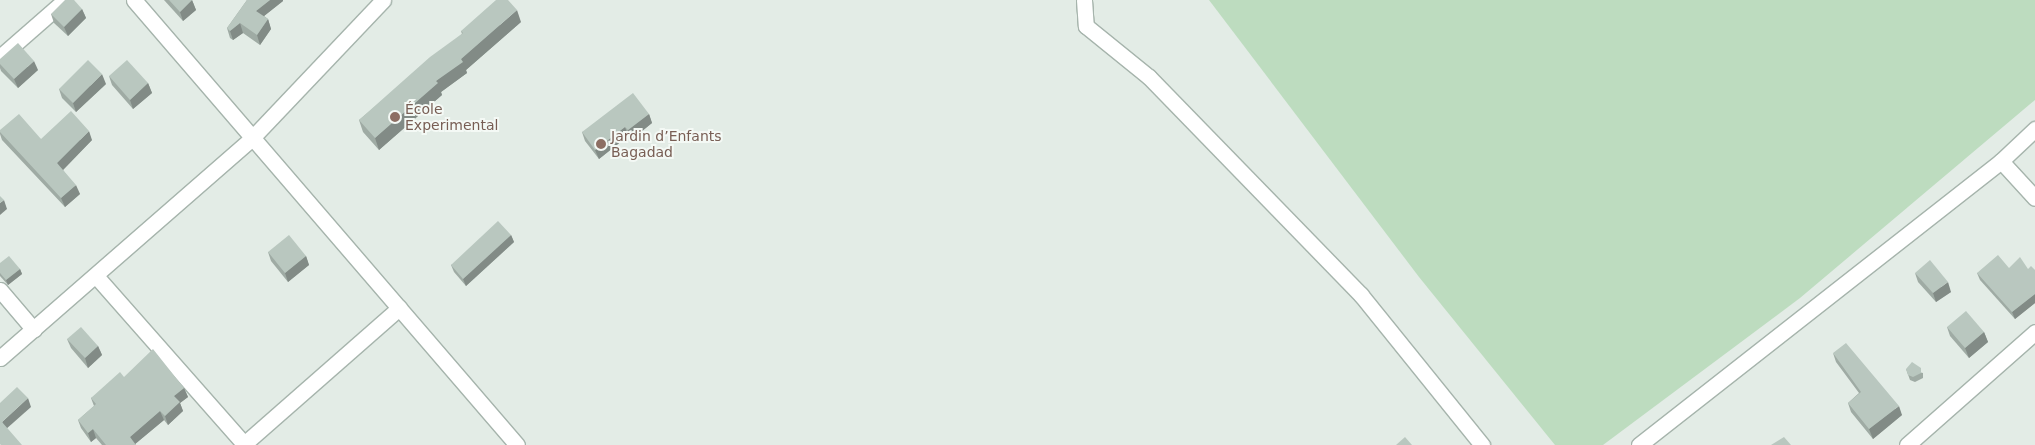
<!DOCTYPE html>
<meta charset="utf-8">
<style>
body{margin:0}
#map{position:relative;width:2035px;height:445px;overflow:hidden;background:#e3ece6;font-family:"DejaVu Sans",sans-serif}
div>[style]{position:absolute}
.green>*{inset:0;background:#bddcbf}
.roads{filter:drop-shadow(1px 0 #a6b4ac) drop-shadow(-1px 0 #a6b4ac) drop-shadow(0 1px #a6b4ac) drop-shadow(0 -1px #a6b4ac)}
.minor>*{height:15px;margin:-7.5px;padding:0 7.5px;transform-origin:7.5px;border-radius:7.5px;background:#fff}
.wall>*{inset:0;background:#9faba4}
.shaded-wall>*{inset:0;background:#828b86}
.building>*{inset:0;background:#b9c7bf}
.dots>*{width:14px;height:14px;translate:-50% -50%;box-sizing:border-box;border:2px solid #f4f9f5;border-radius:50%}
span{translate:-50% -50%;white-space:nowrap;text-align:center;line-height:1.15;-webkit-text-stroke:4px #f4f9f5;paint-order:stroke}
.education-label{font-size:14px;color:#785e54}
.left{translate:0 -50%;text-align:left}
</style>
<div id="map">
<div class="green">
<div style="clip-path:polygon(1209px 0,2035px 0,2035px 100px,1800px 298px,1603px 445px,1555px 445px,1419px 277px)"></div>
</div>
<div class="roads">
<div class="minor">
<div style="left:134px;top:0;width:587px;rotate:49.28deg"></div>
<div style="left:1084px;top:0;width:26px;rotate:86deg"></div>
<div style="left:1086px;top:26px;width:81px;rotate:39deg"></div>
<div style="left:1149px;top:77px;width:304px;rotate:45.8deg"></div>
<div style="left:1361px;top:295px;width:193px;rotate:51.1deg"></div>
<div style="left:0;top:57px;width:86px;rotate:-41.2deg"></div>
<div style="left:2001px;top:161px;width:50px;rotate:47.4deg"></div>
<div style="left:96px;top:276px;width:225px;rotate:48.6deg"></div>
<div style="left:0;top:290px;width:52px;rotate:49.6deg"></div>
<div style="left:0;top:358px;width:336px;rotate:-41.1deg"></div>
<div style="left:253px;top:137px;width:189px;rotate:-46.5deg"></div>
<div style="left:243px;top:445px;width:208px;rotate:-41.3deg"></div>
<div style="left:1639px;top:445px;width:460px;rotate:-38.1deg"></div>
<div style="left:2001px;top:161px;width:47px;rotate:-43.3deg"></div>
<div style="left:1907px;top:445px;width:171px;rotate:-41.4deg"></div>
</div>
</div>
<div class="wall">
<div style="clip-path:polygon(164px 0,192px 0,196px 10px,183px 21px)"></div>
<div style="clip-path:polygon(247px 0,283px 0,283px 1px,264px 16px,268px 19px,271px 29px,260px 45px,243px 33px,233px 40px,230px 38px,227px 28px)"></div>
<div style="clip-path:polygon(82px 9px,86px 18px,68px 36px,54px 23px,51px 14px)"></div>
<div style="clip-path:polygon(521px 22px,466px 70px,467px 73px,441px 92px,442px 95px,379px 150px,363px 132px,359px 120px,462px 34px,461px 31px)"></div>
<div style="clip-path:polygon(0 59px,38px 70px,18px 88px,1px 71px,0 68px)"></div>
<div style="clip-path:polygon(109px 76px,148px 83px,152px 93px,133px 109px,112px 85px)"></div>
<div style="clip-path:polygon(106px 84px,76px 112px,62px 98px,59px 89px)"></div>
<div style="clip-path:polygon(649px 114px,652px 123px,631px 140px,628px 136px,599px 159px,585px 141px,582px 132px)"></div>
<div style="clip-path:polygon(0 130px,41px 139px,92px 140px,63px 170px,80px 194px,65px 207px,2px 140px,0 134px)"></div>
<div style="clip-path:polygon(511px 235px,514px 242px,466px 286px,454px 272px,451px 265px)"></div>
<div style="clip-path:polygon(268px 252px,306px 256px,309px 265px,288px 282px,271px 261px)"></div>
<div style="clip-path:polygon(0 263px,20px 269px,22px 274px,8px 285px,0 276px)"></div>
<div style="clip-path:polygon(2009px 268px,2035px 270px,2035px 303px,2015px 319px,1980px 280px,1977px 273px)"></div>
<div style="clip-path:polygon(1915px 273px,1951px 292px,1936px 302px,1918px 282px)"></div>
<div style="clip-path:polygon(1947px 327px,1984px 332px,1988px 342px,1969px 358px,1950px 336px)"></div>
<div style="clip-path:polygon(67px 339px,98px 346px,102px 355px,88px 368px,71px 348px)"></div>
<div style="clip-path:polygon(1833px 353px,1902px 415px,1873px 439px,1851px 412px,1848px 403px,1859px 393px,1836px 362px)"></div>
<div style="clip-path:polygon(1906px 369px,1923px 373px,1923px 378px,1915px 382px,1910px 380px)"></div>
<div style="clip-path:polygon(124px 377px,184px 388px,188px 397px,180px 403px,183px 411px,168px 425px,164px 420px,135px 444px,136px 445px,102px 445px,96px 438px,91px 442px,81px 428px,78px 420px,94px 406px,91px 398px)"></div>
</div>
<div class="shaded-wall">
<div style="clip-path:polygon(192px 0,196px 10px,183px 21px,180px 12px)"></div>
<div style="clip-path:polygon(270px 0,283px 0,283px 1px,259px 20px,256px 11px)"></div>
<div style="clip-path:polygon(82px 9px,86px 18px,68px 36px,64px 27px)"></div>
<div style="clip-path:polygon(517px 10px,521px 22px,466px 70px,467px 73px,441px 92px,442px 95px,379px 150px,375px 138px,436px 81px)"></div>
<div style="clip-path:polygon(268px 19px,271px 29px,260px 45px,257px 35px)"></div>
<div style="clip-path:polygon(240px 23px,243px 33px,233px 40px,230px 31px)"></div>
<div style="clip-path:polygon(34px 61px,38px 70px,18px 88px,14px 79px)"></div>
<div style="clip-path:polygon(102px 74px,106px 84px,76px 112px,73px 103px)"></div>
<div style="clip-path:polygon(148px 83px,152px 93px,133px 109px,130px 100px)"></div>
<div style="clip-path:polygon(649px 114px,652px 123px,631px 140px,628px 130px)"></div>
<div style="clip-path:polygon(625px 127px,628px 136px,599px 159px,595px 150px)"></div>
<div style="clip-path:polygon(89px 131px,92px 140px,61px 172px,57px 163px)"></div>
<div style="clip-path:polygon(76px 185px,80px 194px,65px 207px,61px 198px)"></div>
<div style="clip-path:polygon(4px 200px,7px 209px,0 215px,0 203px)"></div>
<div style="clip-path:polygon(511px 235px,514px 242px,466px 286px,463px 279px)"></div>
<div style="clip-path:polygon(306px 256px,309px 265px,288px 282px,285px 273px)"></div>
<div style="clip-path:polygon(20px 269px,22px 274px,8px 285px,6px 280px)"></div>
<div style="clip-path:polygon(1948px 282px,1951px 292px,1936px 302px,1933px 293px)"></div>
<div style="clip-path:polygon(2035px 294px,2035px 303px,2015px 319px,2012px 312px)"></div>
<div style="clip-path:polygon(1984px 332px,1988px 342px,1969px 358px,1965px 348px)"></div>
<div style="clip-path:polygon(98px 346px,102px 355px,88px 368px,85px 358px)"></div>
<div style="clip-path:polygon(184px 388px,188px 397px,180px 403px,183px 411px,168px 425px,165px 416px,174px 396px)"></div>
<div style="clip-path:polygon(28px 398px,31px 407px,5px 430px,2px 422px)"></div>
<div style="clip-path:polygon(1899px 406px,1902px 415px,1873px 439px,1869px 429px)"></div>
<div style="clip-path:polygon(160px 411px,164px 420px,134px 445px,130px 437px)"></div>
<div style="clip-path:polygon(93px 429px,96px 438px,91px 442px,88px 433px)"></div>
</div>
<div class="building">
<div style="clip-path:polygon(65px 0,74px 0,82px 9px,64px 27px,51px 14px)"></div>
<div style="clip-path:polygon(169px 0,192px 0,180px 12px)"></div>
<div style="clip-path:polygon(247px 0,270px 0,256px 11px,268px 19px,257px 35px,240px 23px,230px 31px,227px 28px)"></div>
<div style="clip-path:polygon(496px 0,508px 0,517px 10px,461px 59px,463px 62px,436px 81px,438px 83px,375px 138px,359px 120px,430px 57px,463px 33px,461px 31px)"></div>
<div style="clip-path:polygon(18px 43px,34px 61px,14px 79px,0 64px,0 59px)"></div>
<div style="clip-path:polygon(88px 60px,102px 74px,73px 103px,59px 89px)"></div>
<div style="clip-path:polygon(127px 60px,148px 83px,130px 100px,109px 76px)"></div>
<div style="clip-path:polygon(633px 93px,649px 114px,628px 130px,625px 127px,595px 150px,582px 132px)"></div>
<div style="clip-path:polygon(71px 111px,89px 131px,57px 163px,76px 185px,61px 198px,0 132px,0 130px,19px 114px,41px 139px)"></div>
<div style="clip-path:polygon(0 196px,4px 200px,0 203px)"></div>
<div style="clip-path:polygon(498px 221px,511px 235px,463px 279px,451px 265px)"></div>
<div style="clip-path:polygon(289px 235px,306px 256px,285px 273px,268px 252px)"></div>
<div style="clip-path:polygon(1998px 255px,2009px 268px,2020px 257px,2028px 269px,2031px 266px,2035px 270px,2035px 294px,2012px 312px,1977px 273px)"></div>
<div style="clip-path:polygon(9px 256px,20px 269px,6px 280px,0 273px,0 263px)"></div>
<div style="clip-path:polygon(1930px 260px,1948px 282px,1933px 293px,1915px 273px)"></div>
<div style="clip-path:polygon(1966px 311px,1984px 332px,1965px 348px,1947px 327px)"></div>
<div style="clip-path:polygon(81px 327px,98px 346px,85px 358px,67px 339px)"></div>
<div style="clip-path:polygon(1846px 343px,1899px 406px,1869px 429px,1848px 403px,1861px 392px,1833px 353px)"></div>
<div style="clip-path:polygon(153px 349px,184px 388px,174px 396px,180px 402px,165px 416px,160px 411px,130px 437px,136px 445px,106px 445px,93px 429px,88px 433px,78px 420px,96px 404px,91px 398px,120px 372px,124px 377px)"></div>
<div style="clip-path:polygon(1912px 362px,1921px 368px,1921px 373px,1913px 377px,1908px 375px,1906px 369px)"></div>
<div style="clip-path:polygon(17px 387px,28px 398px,2px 422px,22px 445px,1px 445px,0 444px,0 403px)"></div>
<div style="clip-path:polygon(1405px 437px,1412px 445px,1396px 445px)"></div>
<div style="clip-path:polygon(1784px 437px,1791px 445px,1771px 445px)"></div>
</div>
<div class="dots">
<div style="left:395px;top:117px;background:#8d6e63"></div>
<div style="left:601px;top:144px;background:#8d6e63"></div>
</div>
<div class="education-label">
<span class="left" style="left:405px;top:117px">École<br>Experimental</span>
<span class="left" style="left:611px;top:144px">Jardin d’Enfants<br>Bagadad</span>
</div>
</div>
